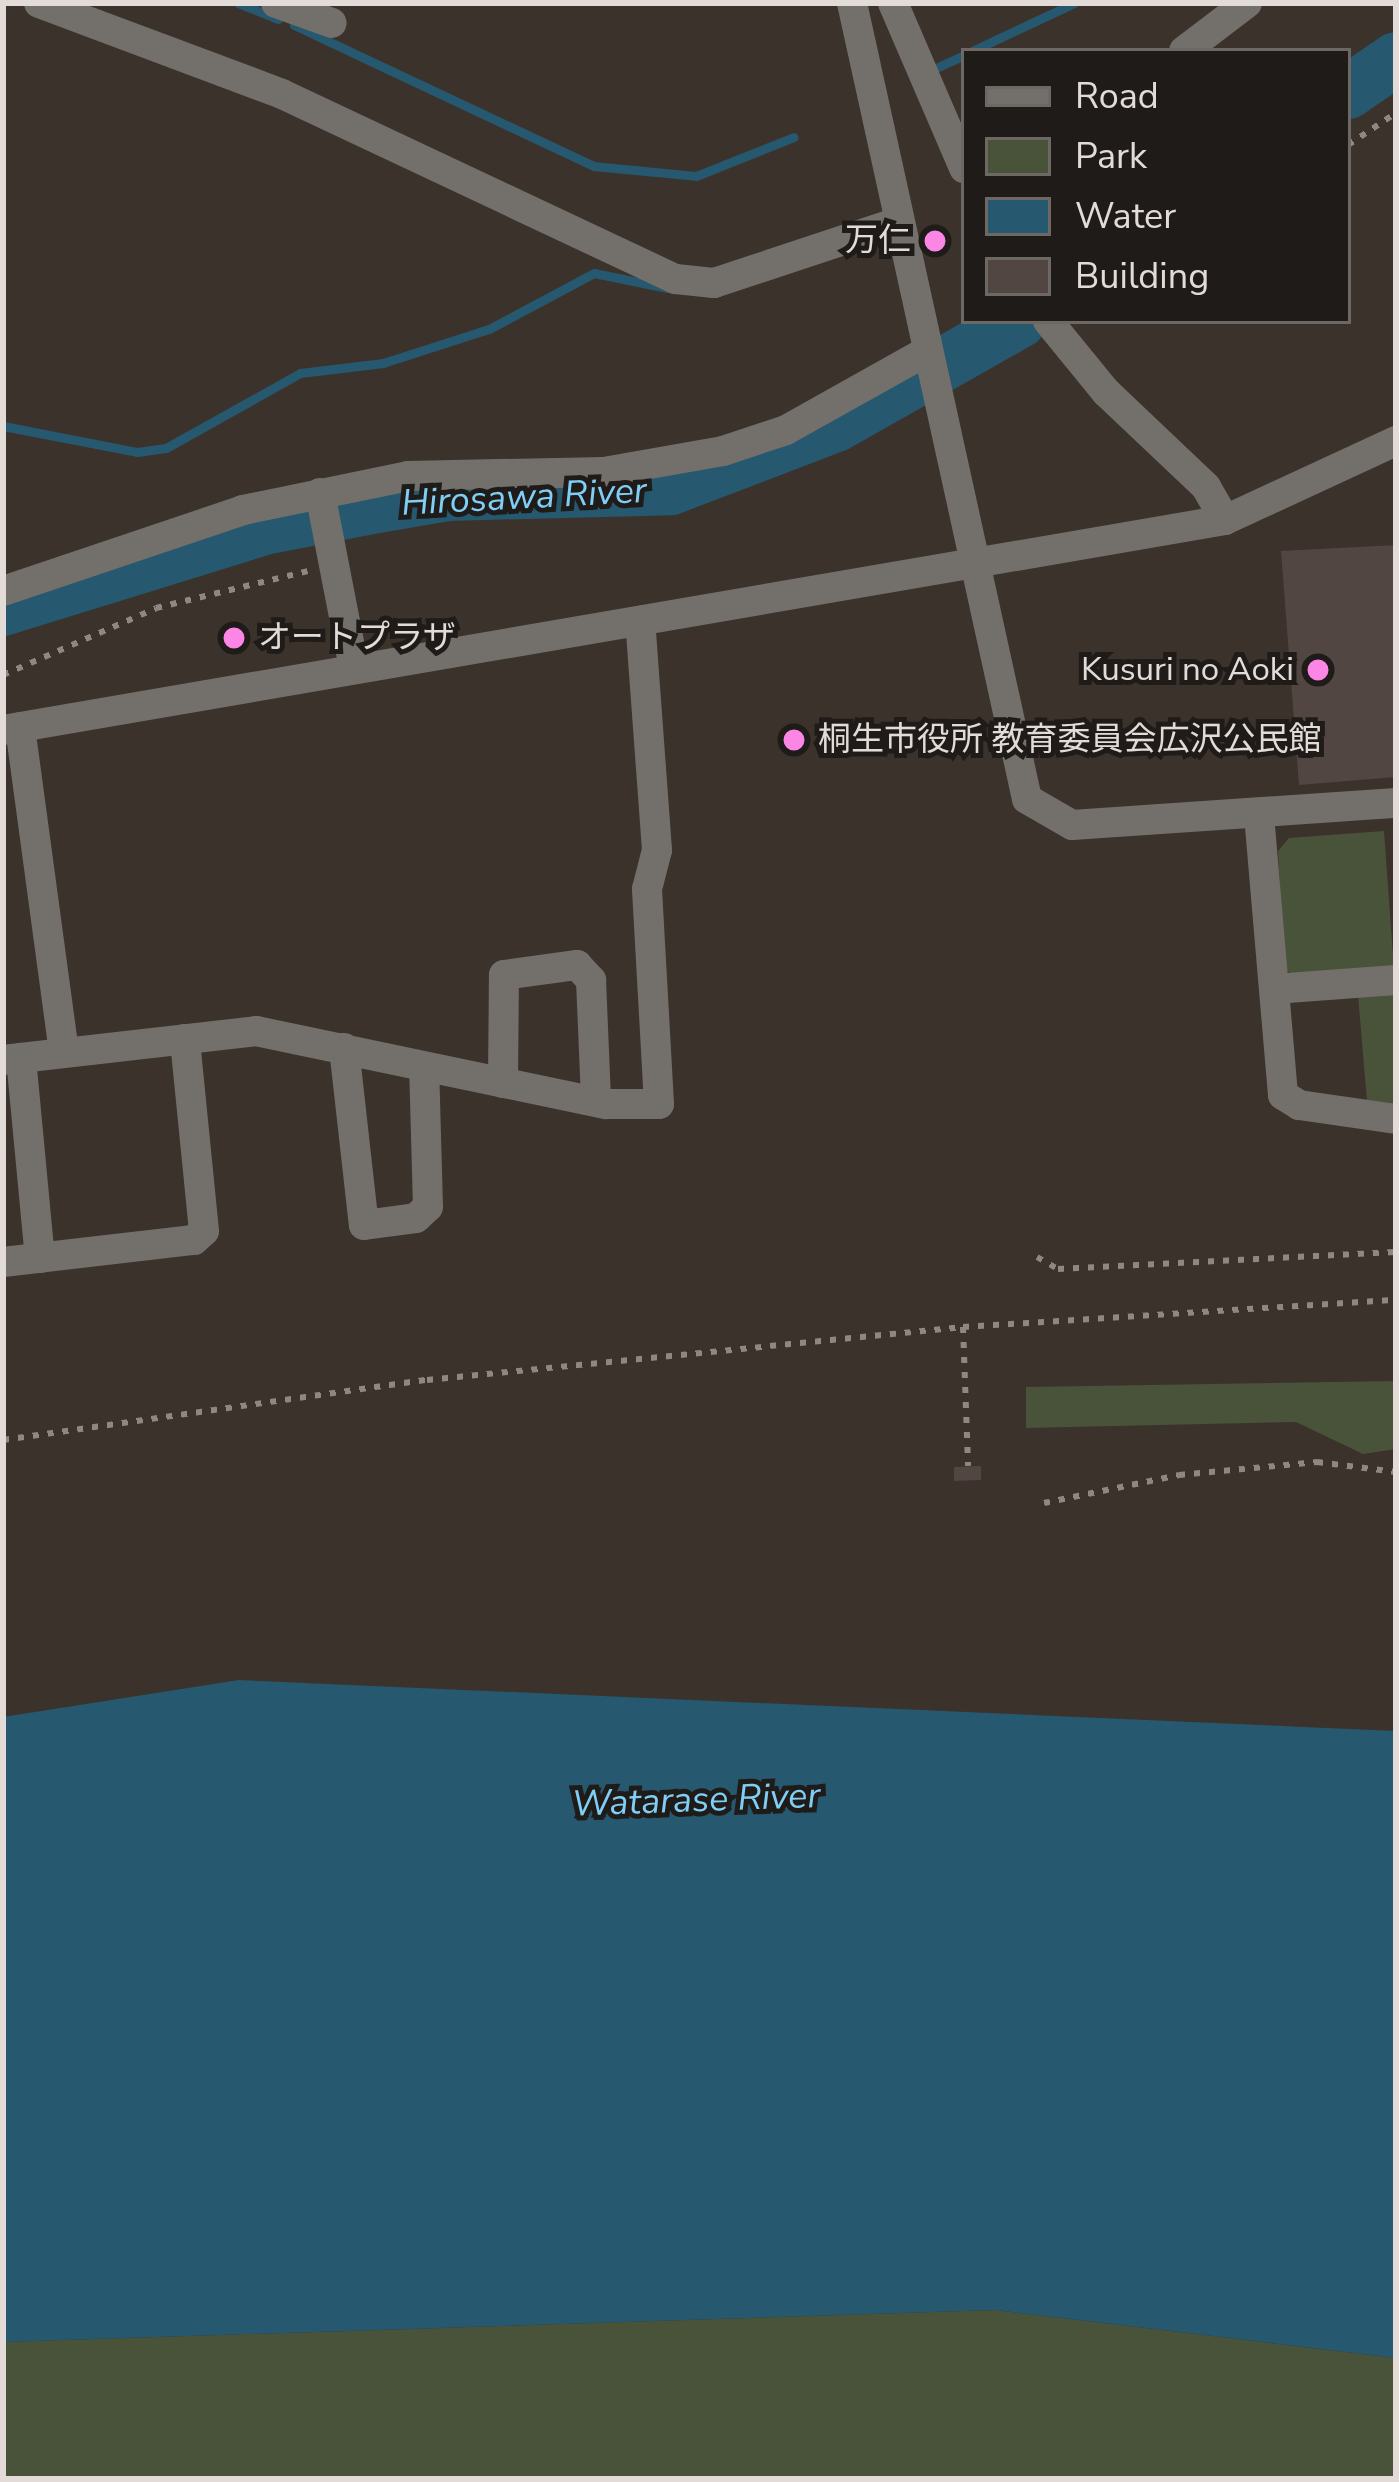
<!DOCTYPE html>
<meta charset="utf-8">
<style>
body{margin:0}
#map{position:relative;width:1399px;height:2482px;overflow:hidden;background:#3b322b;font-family:"Nunito Sans","Noto Sans JP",sans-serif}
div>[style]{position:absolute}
.green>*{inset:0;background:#48533a}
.water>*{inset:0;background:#26586f}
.stream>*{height:9px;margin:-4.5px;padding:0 4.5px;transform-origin:4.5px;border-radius:4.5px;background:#26586f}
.river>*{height:54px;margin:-27px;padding:0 27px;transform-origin:27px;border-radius:27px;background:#26586f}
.building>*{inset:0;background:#524643}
.path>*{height:6px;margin-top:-3px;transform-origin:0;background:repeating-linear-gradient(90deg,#8f8781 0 6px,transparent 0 15px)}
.minor>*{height:30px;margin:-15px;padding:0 15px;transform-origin:15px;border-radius:15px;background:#73706b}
.dots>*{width:33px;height:33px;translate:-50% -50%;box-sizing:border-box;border:6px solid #1f1b18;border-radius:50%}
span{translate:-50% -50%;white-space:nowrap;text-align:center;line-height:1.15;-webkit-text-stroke:10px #1f1b18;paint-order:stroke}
.poi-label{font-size:33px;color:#e2dbd7}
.right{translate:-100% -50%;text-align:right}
.left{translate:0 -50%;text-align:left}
.water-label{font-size:36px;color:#7fcef6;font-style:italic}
.frame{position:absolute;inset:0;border:6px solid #e2dbd7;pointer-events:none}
.legend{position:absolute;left:961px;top:48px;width:390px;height:276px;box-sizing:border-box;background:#1f1b18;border:3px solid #6d6864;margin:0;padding:15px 21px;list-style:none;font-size:36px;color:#e2dbd7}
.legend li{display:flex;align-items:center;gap:24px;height:60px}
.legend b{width:60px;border:3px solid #6d6864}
</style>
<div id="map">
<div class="green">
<div style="clip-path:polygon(1384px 831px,1394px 969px,1299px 979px,1284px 969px,1278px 851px,1289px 838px)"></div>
<div style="clip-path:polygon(1396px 991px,1396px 1105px,1367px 1101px,1358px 995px)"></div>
<div style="clip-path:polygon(1396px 1381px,1396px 1449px,1363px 1454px,1296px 1422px,1026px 1428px,1026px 1387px)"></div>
<div style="clip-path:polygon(996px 2310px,1396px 2358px,1396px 2479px,3px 2479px,3px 2342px)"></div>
</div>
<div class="water">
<div style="clip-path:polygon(239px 1680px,1396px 1731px,1396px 2358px,996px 2310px,3px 2342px,3px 1717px)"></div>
</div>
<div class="stream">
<div style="left:238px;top:3px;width:43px;rotate:21.8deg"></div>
<div style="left:294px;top:25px;width:331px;rotate:25.2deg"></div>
<div style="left:593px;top:166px;width:103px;rotate:5.5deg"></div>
<div style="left:696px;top:176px;width:105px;rotate:-21.7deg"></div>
<div style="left:972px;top:51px;width:113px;rotate:-25.2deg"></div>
<div style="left:934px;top:69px;width:33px;rotate:-25deg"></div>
<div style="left:3px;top:426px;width:136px;rotate:11deg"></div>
<div style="left:137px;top:452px;width:29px;rotate:-8deg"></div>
<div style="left:166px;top:448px;width:154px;rotate:-29.2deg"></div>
<div style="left:300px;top:373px;width:84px;rotate:-6.9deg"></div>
<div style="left:383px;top:363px;width:111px;rotate:-17.8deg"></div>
<div style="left:489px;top:329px;width:119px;rotate:-28.1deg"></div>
<div style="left:594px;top:273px;width:75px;rotate:11.6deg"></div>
</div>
<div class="river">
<div style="left:1348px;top:92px;width:58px;rotate:-34.5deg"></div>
<div style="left:3px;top:609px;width:273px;rotate:-17.2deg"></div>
<div style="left:264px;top:528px;width:105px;rotate:-11deg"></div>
<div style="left:367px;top:508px;width:81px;rotate:-9.9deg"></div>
<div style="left:447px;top:494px;width:224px;rotate:-1.5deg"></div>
<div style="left:671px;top:488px;width:177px;rotate:-20.9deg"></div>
<div style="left:836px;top:425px;width:211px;rotate:-29.5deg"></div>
</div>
<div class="building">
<div style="clip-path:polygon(1396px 545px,1396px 777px,1299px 785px,1281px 551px)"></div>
<div style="clip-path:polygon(981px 1466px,981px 1480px,954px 1481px,954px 1467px)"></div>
</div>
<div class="path">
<div style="left:1348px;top:145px;width:58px;rotate:-33.7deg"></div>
<div style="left:3px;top:675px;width:167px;rotate:-23.6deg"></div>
<div style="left:156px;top:608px;width:156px;rotate:-13.7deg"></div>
<div style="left:1037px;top:1257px;width:24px;rotate:30deg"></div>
<div style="left:1058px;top:1269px;width:338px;rotate:-2.9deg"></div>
<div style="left:963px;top:1327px;width:139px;rotate:87.9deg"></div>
<div style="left:3px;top:1440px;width:428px;rotate:-8.1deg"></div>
<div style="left:427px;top:1380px;width:539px;rotate:-5.65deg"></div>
<div style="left:963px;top:1327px;width:434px;rotate:-3.6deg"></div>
<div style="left:1044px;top:1503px;width:138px;rotate:-11.7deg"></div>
<div style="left:1179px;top:1475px;width:139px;rotate:-5.4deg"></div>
<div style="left:1317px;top:1462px;width:80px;rotate:7.2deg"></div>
</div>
<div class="minor">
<div style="left:39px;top:3px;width:259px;rotate:20.5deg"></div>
<div style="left:282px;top:94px;width:435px;rotate:25.2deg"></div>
<div style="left:676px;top:279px;width:38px;rotate:6deg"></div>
<div style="left:714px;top:283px;width:194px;rotate:-18.3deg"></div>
<div style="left:276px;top:3px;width:59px;rotate:19.7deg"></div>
<div style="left:852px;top:3px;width:815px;rotate:77.6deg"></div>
<div style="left:1027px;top:799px;width:52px;rotate:30deg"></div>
<div style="left:1072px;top:825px;width:325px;rotate:-3.9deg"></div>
<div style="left:893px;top:3px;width:180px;rotate:66.7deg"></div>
<div style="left:1184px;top:51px;width:79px;rotate:-37.3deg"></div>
<div style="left:1048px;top:321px;width:92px;rotate:50.8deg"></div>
<div style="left:1106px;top:392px;width:138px;rotate:43.5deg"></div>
<div style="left:1206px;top:487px;width:38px;rotate:60deg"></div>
<div style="left:320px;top:493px;width:178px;rotate:79deg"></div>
<div style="left:3px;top:591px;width:253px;rotate:-18.6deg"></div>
<div style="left:243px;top:510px;width:168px;rotate:-11.6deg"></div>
<div style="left:408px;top:476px;width:196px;rotate:-1.2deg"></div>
<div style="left:604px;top:472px;width:121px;rotate:-10deg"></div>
<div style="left:723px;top:451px;width:66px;rotate:-18.4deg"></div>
<div style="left:786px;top:430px;width:158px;rotate:-29.2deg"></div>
<div style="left:20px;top:727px;width:329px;rotate:82.3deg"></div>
<div style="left:3px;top:730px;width:1240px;rotate:-9.75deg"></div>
<div style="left:1225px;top:520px;width:188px;rotate:-24.8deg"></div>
<div style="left:1259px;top:815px;width:281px;rotate:85.1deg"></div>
<div style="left:1283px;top:1095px;width:19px;rotate:32deg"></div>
<div style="left:1299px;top:1105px;width:98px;rotate:8.2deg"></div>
<div style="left:1274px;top:989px;width:122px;rotate:-4.2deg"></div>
<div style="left:344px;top:1048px;width:178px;rotate:83.6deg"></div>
<div style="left:364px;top:1225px;width:52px;rotate:-7.7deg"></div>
<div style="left:416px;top:1218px;width:16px;rotate:-43deg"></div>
<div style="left:428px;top:1207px;width:140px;rotate:-91.6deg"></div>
<div style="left:21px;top:1058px;width:201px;rotate:84.6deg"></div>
<div style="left:3px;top:1060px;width:255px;rotate:-6.5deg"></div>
<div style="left:256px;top:1031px;width:358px;rotate:11.8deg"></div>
<div style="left:606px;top:1104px;width:53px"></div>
<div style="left:659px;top:1104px;width:215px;rotate:-93.2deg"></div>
<div style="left:647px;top:889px;width:40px;rotate:-75.6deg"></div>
<div style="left:657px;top:850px;width:230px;rotate:-94.2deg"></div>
<div style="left:503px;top:1083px;width:108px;rotate:-89.5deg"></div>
<div style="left:504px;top:975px;width:74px;rotate:-7.8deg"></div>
<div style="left:577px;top:965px;width:21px;rotate:47deg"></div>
<div style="left:591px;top:980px;width:120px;rotate:87.6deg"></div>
<div style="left:3px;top:1262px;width:192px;rotate:-6.6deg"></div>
<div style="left:194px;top:1240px;width:13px;rotate:-42deg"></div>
<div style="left:204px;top:1231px;width:193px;rotate:-95.7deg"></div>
</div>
<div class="dots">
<div style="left:935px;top:241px;background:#fb86e5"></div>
<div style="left:234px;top:638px;background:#fb86e5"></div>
<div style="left:1318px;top:670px;background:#fb86e5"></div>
<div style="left:794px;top:740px;background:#fb86e5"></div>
</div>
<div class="poi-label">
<span class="right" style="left:911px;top:241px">万仁</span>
<span class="left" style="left:258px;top:638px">オートプラザ</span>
<span class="right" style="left:1294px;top:670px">Kusuri no Aoki</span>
<span class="left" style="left:818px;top:740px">桐生市役所 教育委員会広沢公民館</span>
</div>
<div class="water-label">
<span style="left:524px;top:497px;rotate:-3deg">Hirosawa River</span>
<span style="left:696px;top:1800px;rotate:-2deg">Watarase River</span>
</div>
<div class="frame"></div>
<ul class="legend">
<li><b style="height:15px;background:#73706b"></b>Road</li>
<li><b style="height:33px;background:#48533a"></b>Park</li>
<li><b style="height:33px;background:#26586f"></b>Water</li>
<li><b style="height:33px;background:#524643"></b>Building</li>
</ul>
</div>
